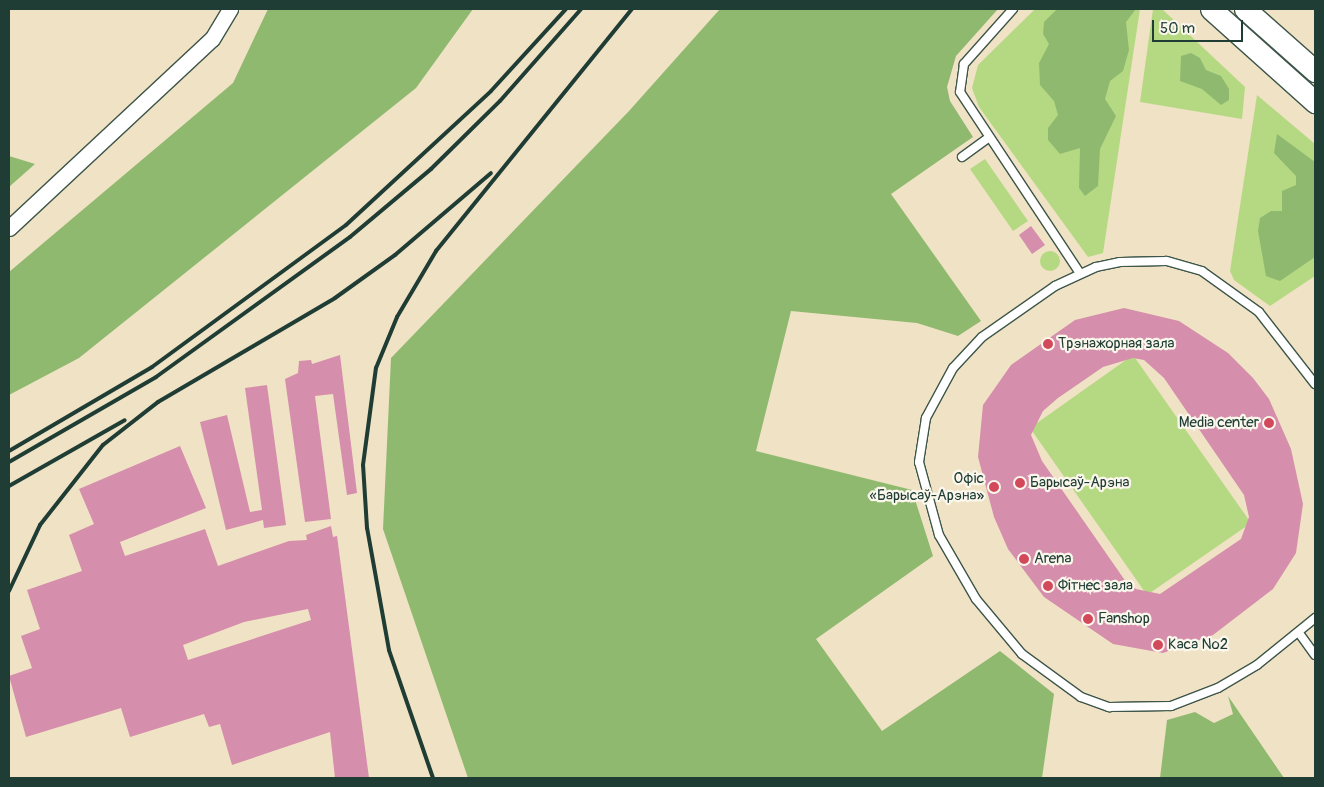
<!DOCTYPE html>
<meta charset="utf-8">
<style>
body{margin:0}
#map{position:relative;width:1324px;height:787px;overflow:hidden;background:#f0e2c4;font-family:Pangolin,sans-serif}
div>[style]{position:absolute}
.green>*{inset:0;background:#b5d982}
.round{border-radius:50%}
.forest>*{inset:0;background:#90b970}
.building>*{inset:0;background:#d58eab}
.roads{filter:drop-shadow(1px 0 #3e564a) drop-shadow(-1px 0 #3e564a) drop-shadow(0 1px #3e564a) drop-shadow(0 -1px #3e564a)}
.lane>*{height:8px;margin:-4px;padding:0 4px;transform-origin:4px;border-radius:4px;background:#fff}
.street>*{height:15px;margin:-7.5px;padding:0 7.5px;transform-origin:7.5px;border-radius:7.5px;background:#fff}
.secondary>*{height:21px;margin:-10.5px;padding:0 10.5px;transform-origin:10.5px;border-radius:10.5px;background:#fff}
.rail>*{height:4px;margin:-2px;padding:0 2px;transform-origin:2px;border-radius:2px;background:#1f3d34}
.dots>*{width:14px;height:14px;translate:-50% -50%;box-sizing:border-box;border:2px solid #fbf7ec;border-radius:50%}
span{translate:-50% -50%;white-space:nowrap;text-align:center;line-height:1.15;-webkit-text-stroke:4.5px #fbf7ec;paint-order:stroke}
.poi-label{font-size:15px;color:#1f3d34}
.left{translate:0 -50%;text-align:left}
.right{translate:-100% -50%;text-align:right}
.frame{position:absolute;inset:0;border:10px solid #1f3d34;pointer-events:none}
.scale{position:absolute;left:1152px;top:20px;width:91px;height:22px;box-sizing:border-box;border:2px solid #1f3d34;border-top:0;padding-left:6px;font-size:15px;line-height:18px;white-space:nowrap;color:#1f3d34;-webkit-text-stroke:4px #fbf7ec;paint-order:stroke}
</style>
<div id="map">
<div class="green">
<div style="clip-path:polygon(1035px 9px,1140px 9px,1103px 253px,1088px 257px,979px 107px,972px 88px,978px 65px)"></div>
<div style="clip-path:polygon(1153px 9px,1162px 9px,1245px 87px,1242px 119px,1140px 102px)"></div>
<div style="clip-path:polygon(1257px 95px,1315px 144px,1315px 276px,1270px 306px,1234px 280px,1230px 271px)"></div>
<div style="clip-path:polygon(985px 159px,1028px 221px,1013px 231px,970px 169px)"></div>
<div class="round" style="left:1040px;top:251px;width:20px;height:20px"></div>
<div style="clip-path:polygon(1133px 355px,1251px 523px,1147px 595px,1030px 428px)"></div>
</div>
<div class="forest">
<div style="clip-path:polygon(268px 9px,473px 9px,416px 88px,79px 358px,9px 395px,9px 272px,233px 83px)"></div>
<div style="clip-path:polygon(720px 9px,998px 9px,956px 56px,947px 87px,950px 101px,973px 137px,891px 194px,981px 321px,958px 336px,917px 323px,791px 311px,756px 451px,912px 490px,933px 556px,816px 639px,882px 731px,1000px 651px,1054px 694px,1042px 778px,468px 778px,383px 529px,391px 358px,629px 111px)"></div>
<div style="clip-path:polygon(1057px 9px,1136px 9px,1126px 22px,1129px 50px,1123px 71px,1110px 81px,1105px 99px,1116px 116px,1100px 149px,1098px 186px,1085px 196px,1079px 188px,1080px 148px,1060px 154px,1048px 140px,1048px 128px,1058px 115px,1054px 101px,1040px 85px,1039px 63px,1049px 44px,1043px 34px,1044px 22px)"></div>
<div style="clip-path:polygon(1191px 53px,1200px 58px,1206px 70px,1221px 76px,1229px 89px,1229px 100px,1221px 105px,1202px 89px,1180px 81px,1181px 56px)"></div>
<div style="clip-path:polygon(1277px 134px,1315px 162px,1315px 257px,1280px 281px,1266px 276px,1258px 231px,1260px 218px,1271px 211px,1282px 211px,1282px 191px,1296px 185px,1296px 176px,1274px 153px)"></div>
<div style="clip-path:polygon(9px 156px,35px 164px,9px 187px)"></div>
<div style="clip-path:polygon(1228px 696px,1284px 778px,1160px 778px,1167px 720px,1195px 712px,1214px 723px,1233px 714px)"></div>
</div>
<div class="building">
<div style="clip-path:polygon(1031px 226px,1045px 245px,1032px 254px,1019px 235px)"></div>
<div style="clip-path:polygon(evenodd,1124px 308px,1179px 321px,1228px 353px,1253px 378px,1269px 399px,1291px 449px,1303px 504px,1296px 553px,1273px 589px,1213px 635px,1163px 653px,1113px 644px,1044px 597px,1008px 549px,994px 517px,978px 457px,983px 405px,1011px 365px,1075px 320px,1124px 308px,1133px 358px,1144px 360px,1164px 378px,1244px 495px,1249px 517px,1241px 539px,1160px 594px,1136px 589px,1124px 579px,1042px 461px,1031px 435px,1043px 411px,1058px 398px,1103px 367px,1133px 358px)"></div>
<div style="clip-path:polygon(340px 355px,357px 493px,347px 495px,333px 394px,315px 396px,331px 519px,305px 522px,285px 379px,298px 373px,299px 361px,311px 360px,312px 364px)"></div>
<div style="clip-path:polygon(267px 385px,286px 525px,264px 528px,263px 520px,226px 530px,200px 422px,227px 415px,250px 512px,262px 510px,245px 388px)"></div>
<div style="clip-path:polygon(evenodd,180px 446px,206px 508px,120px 542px,125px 556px,205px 529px,218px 566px,289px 541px,307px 540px,306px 535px,331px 526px,333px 537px,337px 536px,369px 778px,335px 778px,330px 732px,232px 765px,220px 724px,209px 727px,204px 714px,130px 737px,121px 708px,26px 737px,9px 676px,32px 668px,21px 636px,40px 629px,27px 590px,82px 571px,69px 535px,94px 524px,79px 489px,180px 446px,308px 609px,311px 620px,188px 660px,183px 645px,244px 622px,308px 609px)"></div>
</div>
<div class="roads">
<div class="lane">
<div style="left:1013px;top:9px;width:74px;rotate:131.7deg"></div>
<div style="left:964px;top:64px;width:28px;rotate:98deg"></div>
<div style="left:960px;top:92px;width:217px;rotate:56.5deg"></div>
<div style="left:962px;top:157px;width:31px;rotate:-36deg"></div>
<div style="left:1315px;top:384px;width:91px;rotate:-127.9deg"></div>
<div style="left:1259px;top:312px;width:70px;rotate:-144.3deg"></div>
<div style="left:1202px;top:271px;width:37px;rotate:-164deg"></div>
<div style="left:1166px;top:261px;width:46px;rotate:178.8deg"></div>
<div style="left:1120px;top:262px;width:25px;rotate:168deg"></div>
<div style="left:1096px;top:267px;width:45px;rotate:155.1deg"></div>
<div style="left:1055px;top:286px;width:89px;rotate:145.1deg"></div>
<div style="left:982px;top:337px;width:42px;rotate:133.1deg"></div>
<div style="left:953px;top:368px;width:57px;rotate:118.4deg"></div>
<div style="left:926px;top:418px;width:45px;rotate:99deg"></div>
<div style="left:919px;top:462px;width:76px;rotate:74.7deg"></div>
<div style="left:939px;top:535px;width:74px;rotate:60deg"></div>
<div style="left:976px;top:599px;width:72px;rotate:50.1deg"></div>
<div style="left:1022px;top:654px;width:73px;rotate:36.1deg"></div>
<div style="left:1081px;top:697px;width:30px;rotate:20deg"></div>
<div style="left:1109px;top:707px;width:62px;rotate:-0.9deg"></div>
<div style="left:1171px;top:706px;width:50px;rotate:-21deg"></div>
<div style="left:1218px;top:688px;width:45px;rotate:-30.5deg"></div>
<div style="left:1257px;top:665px;width:75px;rotate:-39deg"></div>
<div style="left:1299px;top:633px;width:27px;rotate:54deg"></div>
</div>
<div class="street">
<div style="left:9px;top:228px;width:277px;rotate:-43deg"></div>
<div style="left:212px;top:39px;width:35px;rotate:-59deg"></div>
</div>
<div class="secondary">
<div style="left:1211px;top:9px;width:140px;rotate:41.8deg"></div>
<div style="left:1245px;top:9px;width:94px;rotate:41.5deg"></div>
</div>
</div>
<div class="rail">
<div style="left:9px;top:451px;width:166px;rotate:-30.4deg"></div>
<div style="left:152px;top:367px;width:240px;rotate:-36.2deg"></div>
<div style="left:346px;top:225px;width:197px;rotate:-42.7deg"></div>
<div style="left:491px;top:91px;width:111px;rotate:-47.6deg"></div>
<div style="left:9px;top:462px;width:170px;rotate:-30deg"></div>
<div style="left:156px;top:377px;width:239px;rotate:-35.8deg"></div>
<div style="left:350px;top:237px;width:106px;rotate:-40deg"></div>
<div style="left:431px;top:169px;width:97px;rotate:-44.6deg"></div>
<div style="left:500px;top:101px;width:123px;rotate:-48.6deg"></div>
<div style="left:9px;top:486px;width:133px;rotate:-29.6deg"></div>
<div style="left:9px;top:591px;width:73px;rotate:-64.8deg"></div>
<div style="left:40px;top:525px;width:102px;rotate:-51.8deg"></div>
<div style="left:103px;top:445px;width:70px;rotate:-38deg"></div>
<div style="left:158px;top:402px;width:205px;rotate:-30.4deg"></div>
<div style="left:335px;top:298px;width:74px;rotate:-35.6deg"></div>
<div style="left:395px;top:255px;width:126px;rotate:-40.5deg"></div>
<div style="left:433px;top:778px;width:135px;rotate:-109deg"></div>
<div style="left:389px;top:650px;width:124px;rotate:-100.2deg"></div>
<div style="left:367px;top:528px;width:63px;rotate:-93.6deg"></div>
<div style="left:363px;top:465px;width:98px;rotate:-82.4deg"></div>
<div style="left:376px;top:368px;width:55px;rotate:-67.6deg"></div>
<div style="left:397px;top:317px;width:77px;rotate:-59.4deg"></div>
<div style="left:436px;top:251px;width:311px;rotate:-51deg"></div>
</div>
<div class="dots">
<div style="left:1048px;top:344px;background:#d1495b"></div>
<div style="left:1269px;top:423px;background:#d1495b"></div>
<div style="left:1020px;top:483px;background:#d1495b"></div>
<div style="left:994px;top:487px;background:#d1495b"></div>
<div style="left:1024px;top:559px;background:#d1495b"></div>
<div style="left:1048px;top:586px;background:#d1495b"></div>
<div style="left:1088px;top:619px;background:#d1495b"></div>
<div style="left:1158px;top:645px;background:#d1495b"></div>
</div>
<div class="poi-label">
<span class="left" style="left:1058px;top:344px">Трэнажорная зала</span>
<span class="right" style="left:1259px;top:423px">Media center</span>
<span class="right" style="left:984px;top:487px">Офіс<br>«Барысаў-Арэна»</span>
<span class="left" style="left:1030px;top:483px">Барысаў-Арэна</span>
<span class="left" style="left:1034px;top:559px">Arena</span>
<span class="left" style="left:1058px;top:586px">Фітнес зала</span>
<span class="left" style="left:1098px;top:619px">Fanshop</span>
<span class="left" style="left:1168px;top:645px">Каса №2</span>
</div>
<div class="frame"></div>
<div class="scale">50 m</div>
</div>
